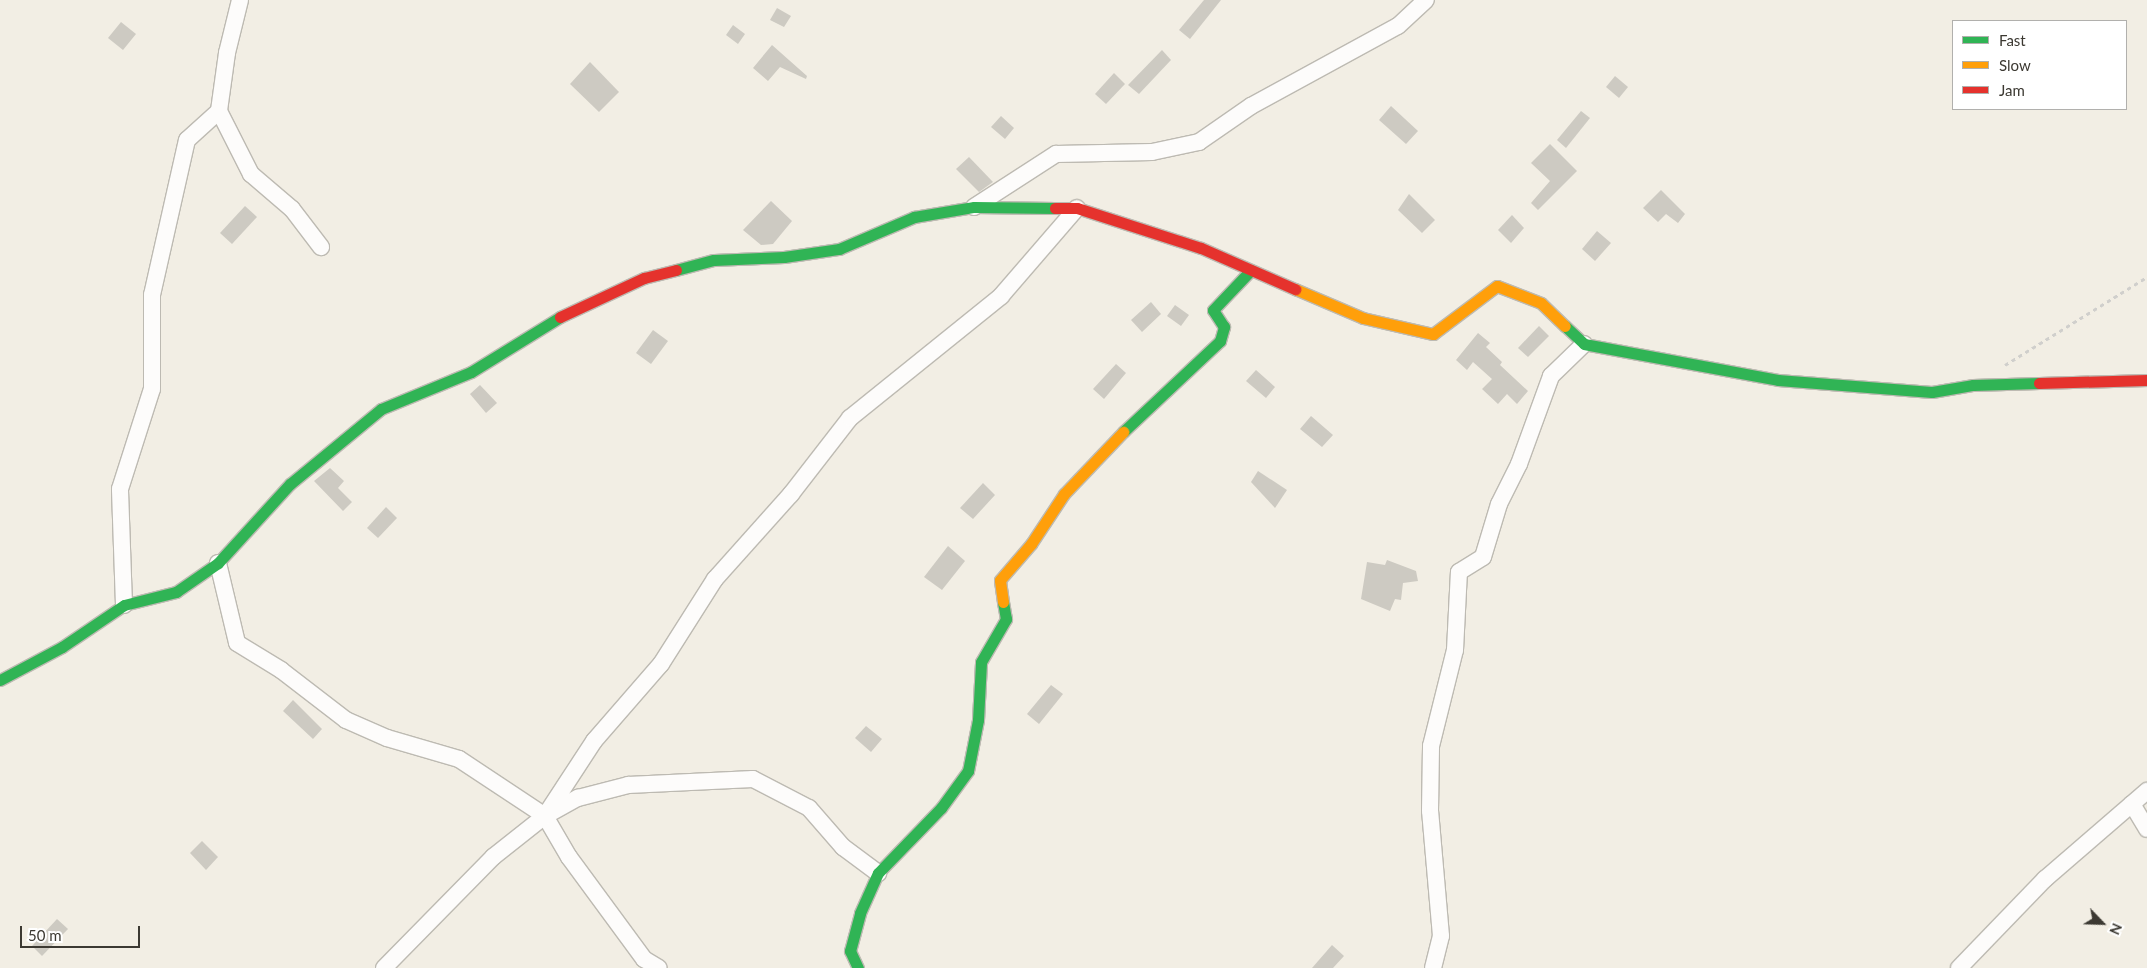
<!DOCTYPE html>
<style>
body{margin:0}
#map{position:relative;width:2147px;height:968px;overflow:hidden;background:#f2eee4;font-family:Lato,sans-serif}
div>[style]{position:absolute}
.building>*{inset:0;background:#cdcac2}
.path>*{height:3px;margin-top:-1.5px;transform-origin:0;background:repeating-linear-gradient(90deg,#d0cfcc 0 4px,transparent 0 8px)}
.roads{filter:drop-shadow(1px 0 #bdbab2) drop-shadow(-1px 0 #bdbab2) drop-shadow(0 1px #bdbab2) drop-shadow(0 -1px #bdbab2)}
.street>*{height:16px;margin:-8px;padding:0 8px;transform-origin:8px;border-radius:8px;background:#fdfcfb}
.fast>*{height:11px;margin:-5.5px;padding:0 5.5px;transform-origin:5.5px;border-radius:5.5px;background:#30b455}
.slow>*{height:11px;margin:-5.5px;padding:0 5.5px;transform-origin:5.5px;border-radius:5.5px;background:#ff9f0a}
.jam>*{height:11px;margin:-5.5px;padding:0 5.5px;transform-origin:5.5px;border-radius:5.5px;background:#e5322d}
span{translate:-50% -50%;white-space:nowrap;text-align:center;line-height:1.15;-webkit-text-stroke:4px #fff;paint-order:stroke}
.legend{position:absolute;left:1952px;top:20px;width:175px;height:90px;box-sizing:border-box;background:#fff;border:1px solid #b1b0ad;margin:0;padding:6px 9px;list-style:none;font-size:15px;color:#3c3932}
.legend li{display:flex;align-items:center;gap:10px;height:25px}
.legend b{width:25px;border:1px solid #b1b0ad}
.north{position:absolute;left:2077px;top:898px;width:50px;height:50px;-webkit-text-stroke:4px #fff;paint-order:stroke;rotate:114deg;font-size:14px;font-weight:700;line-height:20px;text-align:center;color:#3c3932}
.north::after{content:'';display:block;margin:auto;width:18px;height:22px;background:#3c3932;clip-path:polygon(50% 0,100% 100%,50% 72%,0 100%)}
.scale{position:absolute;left:20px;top:926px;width:120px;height:22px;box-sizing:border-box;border:2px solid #3c3932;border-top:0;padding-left:6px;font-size:15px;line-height:18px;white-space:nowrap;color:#3c3932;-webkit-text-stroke:4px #fff;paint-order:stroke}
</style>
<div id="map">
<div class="building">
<div style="clip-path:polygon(1204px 0,1221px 0,1190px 39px,1179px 30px)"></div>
<div style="clip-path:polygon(777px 8px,791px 16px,784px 27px,770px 20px)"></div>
<div style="clip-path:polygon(121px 22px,136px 34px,123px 50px,108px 38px)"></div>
<div style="clip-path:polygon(733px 25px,745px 34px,738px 44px,726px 35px)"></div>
<div style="clip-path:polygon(772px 45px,807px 76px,806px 79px,780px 67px,768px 81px,753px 68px)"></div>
<div style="clip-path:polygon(1162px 50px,1171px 60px,1139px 94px,1128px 85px)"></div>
<div style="clip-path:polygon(590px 62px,619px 92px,599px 112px,570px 84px)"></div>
<div style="clip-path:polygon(1114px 73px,1125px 84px,1106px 104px,1095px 94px)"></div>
<div style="clip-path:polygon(1615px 76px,1628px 87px,1619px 98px,1606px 87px)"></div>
<div style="clip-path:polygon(1391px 106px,1418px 131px,1406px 144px,1379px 120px)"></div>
<div style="clip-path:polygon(1581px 111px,1590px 118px,1566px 148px,1557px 140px)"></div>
<div style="clip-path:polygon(1001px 116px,1014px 128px,1005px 139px,991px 127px)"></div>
<div style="clip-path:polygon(1550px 144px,1577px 171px,1538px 210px,1531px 203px,1550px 181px,1531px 163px)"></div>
<div style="clip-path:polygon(969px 157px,993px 182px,979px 192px,956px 169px)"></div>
<div style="clip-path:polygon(1661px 190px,1685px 214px,1678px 223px,1666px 214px,1658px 222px,1643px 208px)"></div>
<div style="clip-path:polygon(1409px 194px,1435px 220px,1422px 233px,1398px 210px)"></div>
<div style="clip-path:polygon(771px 201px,792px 221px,773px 244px,761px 245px,743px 230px)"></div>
<div style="clip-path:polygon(245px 206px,257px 217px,232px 244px,220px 233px)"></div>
<div style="clip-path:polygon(1512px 215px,1524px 228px,1511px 243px,1498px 230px)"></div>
<div style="clip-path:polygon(1597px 231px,1611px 243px,1595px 261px,1582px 249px)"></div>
<div style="clip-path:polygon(1151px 302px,1161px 314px,1142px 332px,1131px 320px)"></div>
<div style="clip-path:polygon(1175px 305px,1189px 315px,1181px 326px,1167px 316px)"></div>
<div style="clip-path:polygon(1539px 326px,1549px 336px,1528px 357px,1518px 348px)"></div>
<div style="clip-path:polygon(653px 330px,668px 341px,651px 364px,636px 353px)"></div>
<div style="clip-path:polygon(1478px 333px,1490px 343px,1486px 347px,1502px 362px,1500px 365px,1528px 391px,1517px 404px,1507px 394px,1498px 404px,1482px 389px,1492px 379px,1473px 362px,1467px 370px,1456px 360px)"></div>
<div style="clip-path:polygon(1116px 364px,1126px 373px,1104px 399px,1093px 389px)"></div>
<div style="clip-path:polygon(1256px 370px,1275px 387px,1266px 398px,1246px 381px)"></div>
<div style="clip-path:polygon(480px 385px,497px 403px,486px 413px,470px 394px)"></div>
<div style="clip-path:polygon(1311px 416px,1333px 435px,1322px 447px,1300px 429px)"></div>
<div style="clip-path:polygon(330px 468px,344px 481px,338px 488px,352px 502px,343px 511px,314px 481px)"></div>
<div style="clip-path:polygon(1258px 471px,1287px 490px,1275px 508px,1251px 482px)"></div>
<div style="clip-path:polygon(983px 483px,995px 495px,973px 519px,960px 508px)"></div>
<div style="clip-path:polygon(386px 507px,397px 518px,378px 538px,367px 528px)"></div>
<div style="clip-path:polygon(948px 546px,965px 561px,942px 590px,924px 577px)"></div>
<div style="clip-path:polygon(1387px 560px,1416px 571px,1418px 581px,1403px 583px,1401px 600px,1395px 599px,1390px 611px,1361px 599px,1367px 562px,1385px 565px)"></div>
<div style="clip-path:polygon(1051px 685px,1063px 694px,1039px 724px,1027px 714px)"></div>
<div style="clip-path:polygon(293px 700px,322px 729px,313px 739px,283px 711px)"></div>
<div style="clip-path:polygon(866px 726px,882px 739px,871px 752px,855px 738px)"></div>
<div style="clip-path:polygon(202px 841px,218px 857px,206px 870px,190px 853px)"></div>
<div style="clip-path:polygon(57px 919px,68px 929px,42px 956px,32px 946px)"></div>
<div style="clip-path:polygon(1332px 945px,1344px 956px,1333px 968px,1312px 968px)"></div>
</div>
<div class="path">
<div style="left:2005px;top:365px;width:167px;rotate:-31.8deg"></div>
</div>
<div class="roads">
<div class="street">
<div style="left:240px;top:0;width:55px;rotate:103.8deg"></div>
<div style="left:227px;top:53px;width:59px;rotate:97.9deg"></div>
<div style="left:219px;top:111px;width:71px;rotate:63.1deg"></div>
<div style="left:251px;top:174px;width:54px;rotate:40.5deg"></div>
<div style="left:292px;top:209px;width:48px;rotate:52.7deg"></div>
<div style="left:974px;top:207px;width:98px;rotate:-32.9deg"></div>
<div style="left:1056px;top:154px;width:96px;rotate:-1.2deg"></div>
<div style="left:1152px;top:152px;width:48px;rotate:-12deg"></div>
<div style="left:1199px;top:142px;width:63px;rotate:-34.7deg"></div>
<div style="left:1251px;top:106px;width:167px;rotate:-28.6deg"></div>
<div style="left:1398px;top:26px;width:38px;rotate:-43deg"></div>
<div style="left:218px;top:563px;width:82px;rotate:76.6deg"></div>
<div style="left:237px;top:643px;width:52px;rotate:31.5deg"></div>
<div style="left:281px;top:670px;width:82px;rotate:37.6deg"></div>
<div style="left:346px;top:720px;width:45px;rotate:23.7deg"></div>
<div style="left:387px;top:738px;width:75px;rotate:16.3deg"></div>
<div style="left:459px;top:759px;width:103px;rotate:33.5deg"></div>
<div style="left:545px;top:816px;width:48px;rotate:59.7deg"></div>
<div style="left:569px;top:857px;width:127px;rotate:53.7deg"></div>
<div style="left:644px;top:959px;width:17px;rotate:31deg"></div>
<div style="left:124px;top:605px;width:116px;rotate:-92deg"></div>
<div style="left:120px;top:489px;width:105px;rotate:-72.3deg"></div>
<div style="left:152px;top:389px;width:94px;rotate:-90deg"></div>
<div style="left:152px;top:295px;width:159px;rotate:-77.3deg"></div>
<div style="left:187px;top:140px;width:43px;rotate:-42.2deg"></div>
<div style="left:2132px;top:804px;width:29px;rotate:59deg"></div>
<div style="left:545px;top:816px;width:90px;rotate:-56.8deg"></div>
<div style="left:594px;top:741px;width:102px;rotate:-49deg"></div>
<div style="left:661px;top:664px;width:101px;rotate:-57.6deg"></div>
<div style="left:715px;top:579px;width:114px;rotate:-48.2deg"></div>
<div style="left:791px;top:494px;width:96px;rotate:-52.2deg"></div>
<div style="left:850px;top:418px;width:194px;rotate:-38.9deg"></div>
<div style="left:1001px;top:296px;width:116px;rotate:-49.2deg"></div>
<div style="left:384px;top:968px;width:156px;rotate:-45.5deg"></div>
<div style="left:493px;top:857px;width:66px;rotate:-38.3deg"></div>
<div style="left:545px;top:816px;width:38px;rotate:-29deg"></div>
<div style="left:578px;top:798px;width:52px;rotate:-14.6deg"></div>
<div style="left:628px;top:785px;width:125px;rotate:-2.7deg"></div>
<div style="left:753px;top:779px;width:63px;rotate:27.4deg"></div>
<div style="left:809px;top:808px;width:52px;rotate:48.9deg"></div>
<div style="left:843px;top:847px;width:44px;rotate:36.6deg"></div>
<div style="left:1433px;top:968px;width:33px;rotate:-76deg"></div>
<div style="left:1441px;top:936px;width:125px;rotate:-95deg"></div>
<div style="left:1430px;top:811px;width:65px;rotate:-89.1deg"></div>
<div style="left:1431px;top:746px;width:99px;rotate:-76deg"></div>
<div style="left:1455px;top:650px;width:78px;rotate:-87.1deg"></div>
<div style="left:1459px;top:572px;width:28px;rotate:-32deg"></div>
<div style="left:1483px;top:557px;width:55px;rotate:-73.2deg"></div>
<div style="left:1499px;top:504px;width:45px;rotate:-63.4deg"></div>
<div style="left:1519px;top:464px;width:94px;rotate:-70deg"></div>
<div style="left:1551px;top:376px;width:46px;rotate:-44.1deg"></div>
<div style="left:1959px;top:968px;width:124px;rotate:-46deg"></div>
<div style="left:2045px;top:879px;width:135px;rotate:-40.8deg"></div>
</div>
<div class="fast">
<div style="left:676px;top:270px;width:39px;rotate:-15deg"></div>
<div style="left:714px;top:260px;width:70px;rotate:-2.5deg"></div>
<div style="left:784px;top:257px;width:56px;rotate:-8.3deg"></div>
<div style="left:839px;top:249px;width:82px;rotate:-23.1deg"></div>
<div style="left:914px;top:217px;width:61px;rotate:-9.5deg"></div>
<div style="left:974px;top:207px;width:81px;rotate:0.7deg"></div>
<div style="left:1565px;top:326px;width:26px;rotate:43deg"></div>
<div style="left:1584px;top:344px;width:197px;rotate:10.5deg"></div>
<div style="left:1778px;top:380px;width:154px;rotate:4.5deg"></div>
<div style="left:1932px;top:392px;width:42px;rotate:-9.7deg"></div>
<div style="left:1973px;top:385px;width:66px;rotate:-1.7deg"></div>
<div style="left:1123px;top:432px;width:133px;rotate:-43.2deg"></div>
<div style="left:1220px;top:341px;width:15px;rotate:-74deg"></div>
<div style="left:1224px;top:327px;width:20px;rotate:-123deg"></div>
<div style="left:1213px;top:310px;width:55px;rotate:-46.5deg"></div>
<div style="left:0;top:680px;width:70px;rotate:-28deg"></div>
<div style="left:62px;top:647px;width:75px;rotate:-34.1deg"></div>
<div style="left:124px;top:605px;width:54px;rotate:-14deg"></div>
<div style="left:176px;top:592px;width:51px;rotate:-34.6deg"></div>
<div style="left:218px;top:563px;width:107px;rotate:-47.7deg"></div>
<div style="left:290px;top:484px;width:118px;rotate:-39.5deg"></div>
<div style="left:381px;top:409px;width:97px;rotate:-22.3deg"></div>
<div style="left:471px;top:372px;width:105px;rotate:-31.7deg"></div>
<div style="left:858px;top:968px;width:19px;rotate:-115deg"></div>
<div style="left:850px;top:951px;width:39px;rotate:-75deg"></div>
<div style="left:860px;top:913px;width:44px;rotate:-65.8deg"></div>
<div style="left:878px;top:873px;width:91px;rotate:-45.9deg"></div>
<div style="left:941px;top:808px;width:46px;rotate:-53.9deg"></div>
<div style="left:968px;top:771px;width:52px;rotate:-78.9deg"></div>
<div style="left:978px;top:720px;width:58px;rotate:-87deg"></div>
<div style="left:981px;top:662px;width:50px;rotate:-59.8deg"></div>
<div style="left:1006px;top:619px;width:17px;rotate:-100deg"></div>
</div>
<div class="slow">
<div style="left:1295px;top:289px;width:74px;rotate:23.1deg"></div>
<div style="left:1363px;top:318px;width:72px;rotate:12.9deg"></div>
<div style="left:1433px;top:334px;width:80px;rotate:-36.9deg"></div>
<div style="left:1497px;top:286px;width:47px;rotate:21.1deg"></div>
<div style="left:1541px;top:303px;width:33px;rotate:44deg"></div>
<div style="left:1003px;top:602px;width:22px;rotate:-98deg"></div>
<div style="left:1000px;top:580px;width:48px;rotate:-49.3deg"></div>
<div style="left:1031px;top:544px;width:60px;rotate:-56.6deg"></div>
<div style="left:1064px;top:494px;width:86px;rotate:-46.4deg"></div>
</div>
<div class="jam">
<div style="left:1055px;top:208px;width:22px"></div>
<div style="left:1077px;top:208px;width:130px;rotate:17.9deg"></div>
<div style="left:1201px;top:248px;width:103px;rotate:23.6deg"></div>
<div style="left:560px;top:317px;width:93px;rotate:-24.9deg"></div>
<div style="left:644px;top:278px;width:33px;rotate:-14deg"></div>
<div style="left:2039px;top:383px;width:108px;rotate:-1.6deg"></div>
</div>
</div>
<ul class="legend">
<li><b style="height:6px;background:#30b455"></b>Fast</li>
<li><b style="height:6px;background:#ff9f0a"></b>Slow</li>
<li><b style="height:6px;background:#e5322d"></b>Jam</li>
</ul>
<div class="north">N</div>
<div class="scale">50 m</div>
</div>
